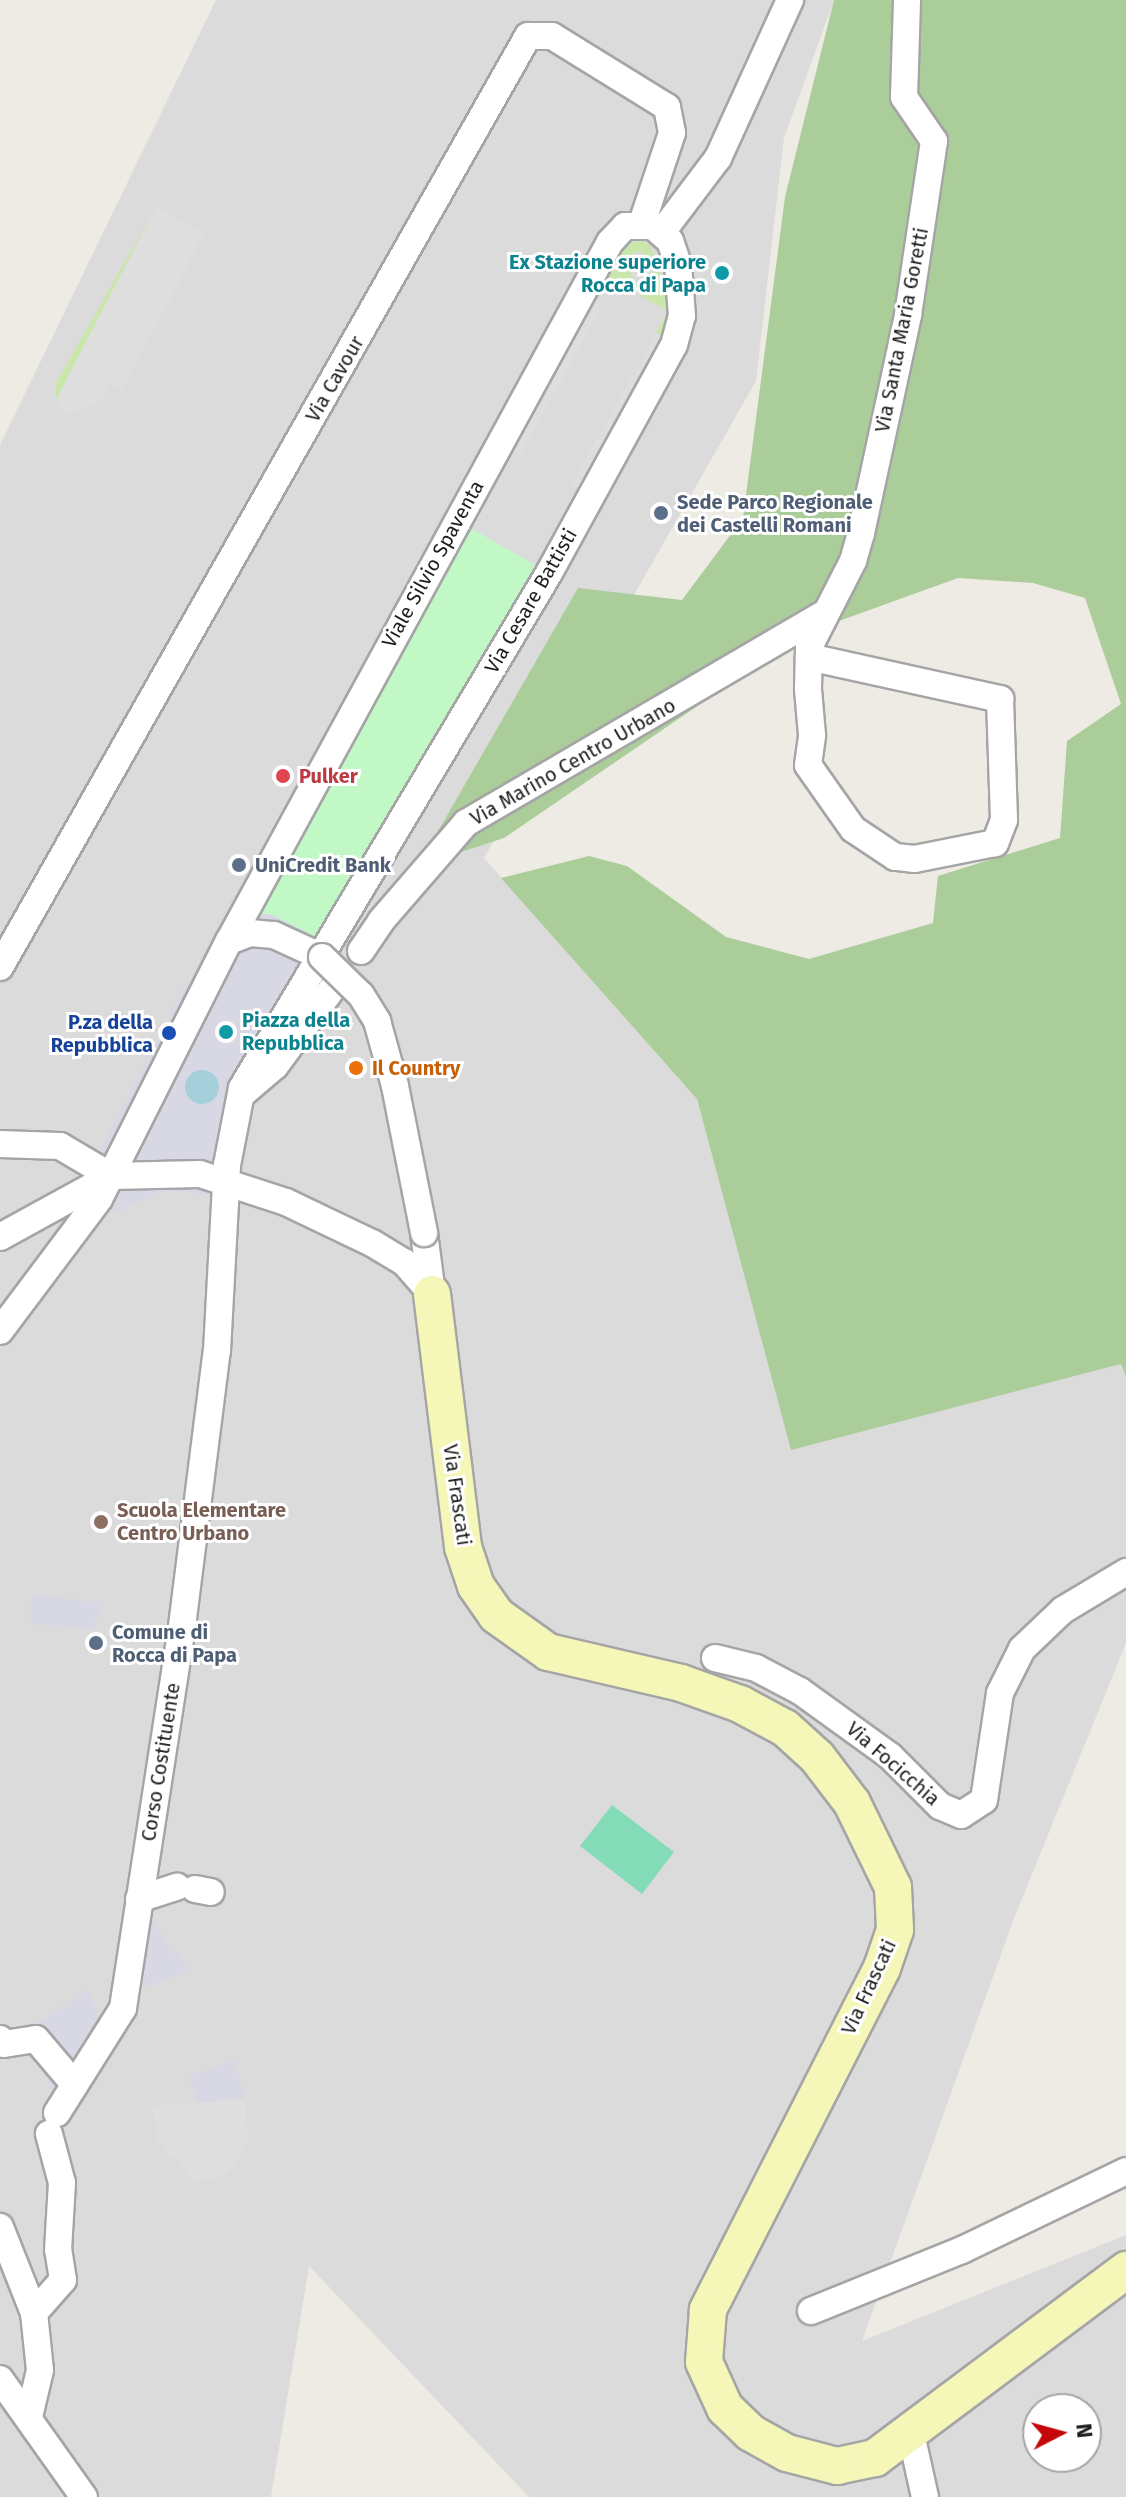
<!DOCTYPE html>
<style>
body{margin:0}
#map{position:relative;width:1126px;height:2497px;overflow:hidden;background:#eeebe4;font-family:"Fira Sans",sans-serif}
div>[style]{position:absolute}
.residential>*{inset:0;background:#dcdbdb}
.grass>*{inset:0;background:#cae7ab}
.forest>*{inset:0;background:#aacd9a}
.park>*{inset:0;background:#c2f8c5}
.pitch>*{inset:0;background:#84dbb8}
.parking>*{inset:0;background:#dedede}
.plaza>*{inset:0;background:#d8d8e4}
.water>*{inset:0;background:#a5d0db}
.round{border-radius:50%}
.roads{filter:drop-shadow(2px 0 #a5a5a5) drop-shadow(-2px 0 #a5a5a5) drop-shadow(0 2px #a5a5a5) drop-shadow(0 -2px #a5a5a5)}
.street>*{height:26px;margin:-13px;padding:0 13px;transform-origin:13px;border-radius:13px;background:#fff}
.secondary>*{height:36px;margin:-18px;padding:0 18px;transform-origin:18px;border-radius:18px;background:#f5f7b9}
.bridges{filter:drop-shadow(2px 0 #a5a5a5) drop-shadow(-2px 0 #a5a5a5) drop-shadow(0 2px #a5a5a5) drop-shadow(0 -2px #a5a5a5)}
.street-bridge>*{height:26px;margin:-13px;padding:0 13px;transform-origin:13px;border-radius:13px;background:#fff}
.dots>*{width:22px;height:22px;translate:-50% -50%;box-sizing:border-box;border:4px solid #fff;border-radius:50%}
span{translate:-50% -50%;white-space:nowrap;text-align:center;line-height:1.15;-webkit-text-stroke:6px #fff;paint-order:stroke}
.culture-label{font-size:20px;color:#0d838f;font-weight:700}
.right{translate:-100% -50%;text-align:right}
.left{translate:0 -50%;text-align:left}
.street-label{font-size:20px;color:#1e1e1e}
.service-label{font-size:20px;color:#4e5e75;font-weight:700}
.health-label{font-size:20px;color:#be3a42;font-weight:700}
.transit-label{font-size:20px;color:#164399;font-weight:700}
.food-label{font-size:20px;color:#c56008;font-weight:700}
.education-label{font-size:20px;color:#785e54;font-weight:700}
.north{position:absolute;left:1022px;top:2393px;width:80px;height:80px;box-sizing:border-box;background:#fff;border:2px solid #a5a5a5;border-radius:50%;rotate:84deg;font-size:22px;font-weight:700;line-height:32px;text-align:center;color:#1e1e1e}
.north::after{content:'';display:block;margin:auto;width:28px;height:36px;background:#c5060a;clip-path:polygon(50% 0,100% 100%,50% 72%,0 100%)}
</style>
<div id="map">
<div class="residential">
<div style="clip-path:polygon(evenodd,216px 0,834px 0,784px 138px,756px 381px,484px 858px,697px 1099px,791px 1449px,1121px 1364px,1126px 1377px,1126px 1643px,1013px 1921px,862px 2341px,1126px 2235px,1126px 2497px,529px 2497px,309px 2266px,271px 2497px,0 2497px,0 445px,216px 0,1038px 2409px,1086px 2409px,1086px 2457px,1038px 2457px,1038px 2409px)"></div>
</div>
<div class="grass">
<div style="clip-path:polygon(156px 207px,56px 400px,56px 383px)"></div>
<div style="clip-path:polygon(642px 241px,650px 245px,655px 259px,646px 262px,641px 251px,634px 253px,629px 270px,637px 286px,633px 291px,605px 275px,609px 266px,621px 272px,626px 264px,614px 257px,626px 243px)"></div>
<div style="clip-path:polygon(659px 268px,673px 325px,667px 339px,656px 333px,668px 311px,641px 296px,652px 287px,648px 276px)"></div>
</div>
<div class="forest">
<div style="clip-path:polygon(834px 0,1126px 0,1126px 1377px,1121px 1364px,791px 1450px,697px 1099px,501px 878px,589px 856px,627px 866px,726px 937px,809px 959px,933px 923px,938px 876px,1060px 838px,1067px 741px,1121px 704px,1085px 598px,1033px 583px,958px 578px,803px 634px,504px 838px,418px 866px,578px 588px,682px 600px,743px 518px,785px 197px)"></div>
</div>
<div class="park">
<div style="clip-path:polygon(472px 529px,535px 565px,325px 935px,316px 939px,271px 914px,259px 915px,252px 905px)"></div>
</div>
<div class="pitch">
<div style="clip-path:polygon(612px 1805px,674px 1852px,642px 1894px,580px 1846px)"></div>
</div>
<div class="parking">
<div style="clip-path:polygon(156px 207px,205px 232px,122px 391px,109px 384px,100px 402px,65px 415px,56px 400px)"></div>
<div style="clip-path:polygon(586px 296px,603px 305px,520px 455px,503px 445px)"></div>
<div style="clip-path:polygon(656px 333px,671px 340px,586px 492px,572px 484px)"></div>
<div style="clip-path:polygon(245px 2098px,248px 2141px,228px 2174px,192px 2182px,178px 2157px,169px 2157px,157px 2138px,153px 2106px)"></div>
</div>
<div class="plaza">
<div style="clip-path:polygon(233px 896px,252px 904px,259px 915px,271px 914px,344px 951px,247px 1100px,243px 1206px,189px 1191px,161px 1192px,115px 1212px,83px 1182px)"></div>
<div style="clip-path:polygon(32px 1594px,103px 1603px,101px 1619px,96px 1619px,95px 1629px,30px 1624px)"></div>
<div style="clip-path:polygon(145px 1908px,174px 1956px,178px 1953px,190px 1971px,135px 1991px)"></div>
<div style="clip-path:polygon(88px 1989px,104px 2029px,56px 2108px,32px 2027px)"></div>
<div style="clip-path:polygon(234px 2060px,245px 2098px,197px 2103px,189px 2075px)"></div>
</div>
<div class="water">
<div class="round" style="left:185px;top:1070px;width:34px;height:34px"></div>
</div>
<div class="roads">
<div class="street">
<div style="left:662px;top:232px;width:93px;rotate:-52.9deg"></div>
<div style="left:718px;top:158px;width:174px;rotate:-65.5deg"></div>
<div style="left:809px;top:657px;width:196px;rotate:12.4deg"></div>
<div style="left:1000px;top:699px;width:121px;rotate:88.1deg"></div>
<div style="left:1004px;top:820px;width:25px;rotate:111deg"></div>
<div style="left:995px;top:843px;width:82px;rotate:168.7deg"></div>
<div style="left:915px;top:859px;width:20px;rotate:-174deg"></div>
<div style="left:895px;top:857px;width:50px;rotate:-146.3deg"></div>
<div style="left:853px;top:829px;width:78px;rotate:-125.1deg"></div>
<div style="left:808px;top:765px;width:30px;rotate:-82deg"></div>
<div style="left:812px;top:735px;width:46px;rotate:-95deg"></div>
<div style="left:808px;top:689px;width:42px;rotate:-88.6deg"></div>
<div style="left:809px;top:647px;width:97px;rotate:-62.9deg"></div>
<div style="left:853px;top:561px;width:29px;rotate:-74deg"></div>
<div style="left:861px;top:533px;width:223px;rotate:-77.8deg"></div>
<div style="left:908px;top:315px;width:176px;rotate:-81.5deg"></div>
<div style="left:934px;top:141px;width:53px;rotate:-124.3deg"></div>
<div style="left:904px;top:97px;width:97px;rotate:-88.2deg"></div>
<div style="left:361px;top:951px;width:36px;rotate:-56deg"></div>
<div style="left:381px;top:921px;width:130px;rotate:-49.1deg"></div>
<div style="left:466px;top:823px;width:412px;rotate:-30.3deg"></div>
<div style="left:0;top:967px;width:1070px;rotate:-60.44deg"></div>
<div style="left:528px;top:36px;width:24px"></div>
<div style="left:552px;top:36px;width:135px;rotate:31.7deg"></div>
<div style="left:667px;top:107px;width:26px;rotate:79deg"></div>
<div style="left:672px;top:133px;width:95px;rotate:108.4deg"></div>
<div style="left:242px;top:1094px;width:43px;rotate:-40.3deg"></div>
<div style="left:275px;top:1066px;width:96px;rotate:-53.5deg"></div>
<div style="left:0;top:1144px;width:60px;rotate:1.9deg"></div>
<div style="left:60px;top:1146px;width:59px;rotate:30.5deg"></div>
<div style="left:424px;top:1233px;width:62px;rotate:82.5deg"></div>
<div style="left:0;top:1237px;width:127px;rotate:-28.8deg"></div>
<div style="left:111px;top:1176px;width:89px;rotate:-1.3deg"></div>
<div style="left:200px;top:1174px;width:90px;rotate:18deg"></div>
<div style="left:286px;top:1202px;width:95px;rotate:25.5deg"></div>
<div style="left:372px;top:1243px;width:37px;rotate:31deg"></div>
<div style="left:404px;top:1262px;width:43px;rotate:48.8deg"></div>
<div style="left:0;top:1331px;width:165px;rotate:-53.1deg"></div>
<div style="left:99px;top:1199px;width:289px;rotate:-63.3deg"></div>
<div style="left:229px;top:941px;width:22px;rotate:-21deg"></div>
<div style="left:250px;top:933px;width:24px;rotate:5deg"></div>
<div style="left:274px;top:935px;width:53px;rotate:24.6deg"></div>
<div style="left:715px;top:1658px;width:42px;rotate:13.7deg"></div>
<div style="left:756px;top:1668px;width:50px;rotate:27.6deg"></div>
<div style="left:800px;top:1691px;width:111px;rotate:35.8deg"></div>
<div style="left:890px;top:1756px;width:71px;rotate:45deg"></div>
<div style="left:940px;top:1806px;width:23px;rotate:23deg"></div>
<div style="left:961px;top:1815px;width:27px;rotate:-33deg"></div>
<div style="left:984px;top:1800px;width:108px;rotate:-81.5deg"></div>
<div style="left:1000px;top:1693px;width:49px;rotate:-63.4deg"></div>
<div style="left:1022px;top:1649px;width:57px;rotate:-43.6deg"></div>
<div style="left:1063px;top:1610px;width:74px;rotate:-31.1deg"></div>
<div style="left:195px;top:1889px;width:16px;rotate:11deg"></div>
<div style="left:139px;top:1899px;width:40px;rotate:-18deg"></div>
<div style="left:0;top:2039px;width:6px;rotate:51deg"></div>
<div style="left:4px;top:2044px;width:32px;rotate:-9deg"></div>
<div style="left:36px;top:2039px;width:60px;rotate:49.7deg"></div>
<div style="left:57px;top:2113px;width:124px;rotate:-57.8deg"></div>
<div style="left:123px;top:2008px;width:378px;rotate:-81.2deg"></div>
<div style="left:181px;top:1634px;width:285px;rotate:-82.8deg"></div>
<div style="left:217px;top:1351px;width:186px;rotate:-86.9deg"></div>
<div style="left:227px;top:1165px;width:78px;rotate:-79deg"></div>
<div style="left:242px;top:1088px;width:600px;rotate:-59.2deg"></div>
<div style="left:549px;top:573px;width:260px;rotate:-61.3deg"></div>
<div style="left:674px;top:345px;width:30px;rotate:-75deg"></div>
<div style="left:682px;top:316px;width:52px;rotate:-94.4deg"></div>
<div style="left:678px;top:264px;width:24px;rotate:-109deg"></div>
<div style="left:670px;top:241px;width:23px;rotate:-139deg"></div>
<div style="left:653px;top:226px;width:28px;rotate:180deg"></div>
<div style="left:625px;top:226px;width:22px;rotate:133deg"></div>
<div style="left:610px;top:242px;width:796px;rotate:118.59deg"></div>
<div style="left:0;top:2227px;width:92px;rotate:68.4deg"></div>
<div style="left:811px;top:2311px;width:163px;rotate:-22deg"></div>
<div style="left:962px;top:2250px;width:182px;rotate:-25.7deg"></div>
<div style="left:0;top:2379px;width:145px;rotate:54.6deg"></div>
<div style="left:29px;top:2417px;width:48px;rotate:-76.8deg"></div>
<div style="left:40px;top:2370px;width:57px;rotate:-96deg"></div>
<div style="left:34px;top:2313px;width:44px;rotate:-48.7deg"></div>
<div style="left:63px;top:2280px;width:30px;rotate:-99deg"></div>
<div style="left:58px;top:2250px;width:67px;rotate:-86.6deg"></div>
<div style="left:62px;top:2183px;width:51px;rotate:-104.9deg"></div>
<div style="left:911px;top:2434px;width:65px;rotate:77.5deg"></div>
</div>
<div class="secondary">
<div style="left:432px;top:1294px;width:255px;rotate:83deg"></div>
<div style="left:463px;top:1547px;width:41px;rotate:71.6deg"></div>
<div style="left:476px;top:1586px;width:35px;rotate:55deg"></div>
<div style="left:496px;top:1615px;width:64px;rotate:35.4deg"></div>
<div style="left:548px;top:1652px;width:137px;rotate:13.1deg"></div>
<div style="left:681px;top:1683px;width:63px;rotate:19.6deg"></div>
<div style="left:740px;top:1704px;width:51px;rotate:28.1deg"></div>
<div style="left:785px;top:1728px;width:43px;rotate:42.2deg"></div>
<div style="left:817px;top:1757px;width:58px;rotate:52.7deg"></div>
<div style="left:852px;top:1803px;width:93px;rotate:64deg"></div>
<div style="left:893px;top:1887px;width:43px;rotate:87.3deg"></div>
<div style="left:895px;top:1930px;width:40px;rotate:108.9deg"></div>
<div style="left:882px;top:1968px;width:384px;rotate:117deg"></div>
<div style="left:708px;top:2310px;width:52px;rotate:94.4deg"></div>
<div style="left:704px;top:2362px;width:51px;rotate:65.5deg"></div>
<div style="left:725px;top:2408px;width:36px;rotate:44deg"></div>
<div style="left:751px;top:2433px;width:41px;rotate:29.1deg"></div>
<div style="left:787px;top:2453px;width:52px;rotate:14.6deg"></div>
<div style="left:837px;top:2466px;width:39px;rotate:-12deg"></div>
<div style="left:875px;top:2458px;width:314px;rotate:-36.8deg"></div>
</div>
</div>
<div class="bridges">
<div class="street-bridge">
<div style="left:322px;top:957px;width:54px;rotate:44.3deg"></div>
<div style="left:361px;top:995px;width:31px;rotate:58deg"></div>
<div style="left:377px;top:1021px;width:67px;rotate:74.5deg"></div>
<div style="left:395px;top:1086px;width:150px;rotate:78.8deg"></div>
</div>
</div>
<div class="dots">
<div style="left:722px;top:273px;background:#0f9aa8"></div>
<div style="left:661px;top:513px;background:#5c6f8a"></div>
<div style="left:283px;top:776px;background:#e0444e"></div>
<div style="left:239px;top:865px;background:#5c6f8a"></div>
<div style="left:226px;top:1032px;background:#0f9aa8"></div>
<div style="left:169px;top:1033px;background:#1a4fb4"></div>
<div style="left:356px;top:1068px;background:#e8710a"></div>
<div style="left:101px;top:1522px;background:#8d6e63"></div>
<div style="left:96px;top:1643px;background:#5c6f8a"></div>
</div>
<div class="culture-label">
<span class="right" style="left:706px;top:274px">Ex Stazione superiore<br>Rocca di Papa</span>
<span class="left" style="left:242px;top:1032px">Piazza della<br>Repubblica</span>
</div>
<div class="street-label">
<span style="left:902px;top:330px;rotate:-79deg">Via Santa Maria Goretti</span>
<span style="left:335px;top:379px;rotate:-60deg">Via Cavour</span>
<span style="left:433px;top:564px;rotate:-61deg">Viale Silvio Spaventa</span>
<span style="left:531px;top:601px;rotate:-60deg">Via Cesare Battisti</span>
<span style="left:573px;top:762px;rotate:-30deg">Via Marino Centro Urbano</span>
<span style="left:457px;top:1495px;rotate:82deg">Via Frascati</span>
<span style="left:161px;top:1762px;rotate:-81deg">Corso Costituente</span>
<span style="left:893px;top:1764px;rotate:41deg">Via Focicchia</span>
<span style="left:869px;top:1987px;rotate:-65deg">Via Frascati</span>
</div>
<div class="service-label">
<span class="left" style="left:677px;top:514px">Sede Parco Regionale<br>dei Castelli Romani</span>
<span class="left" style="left:255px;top:865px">UniCredit Bank</span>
<span class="left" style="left:112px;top:1644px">Comune di<br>Rocca di Papa</span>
</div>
<div class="health-label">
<span class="left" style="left:299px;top:776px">Pulker</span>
</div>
<div class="transit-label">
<span class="right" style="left:153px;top:1034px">P.za della<br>Repubblica</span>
</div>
<div class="food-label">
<span class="left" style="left:372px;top:1068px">Il Country</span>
</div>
<div class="education-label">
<span class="left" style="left:117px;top:1522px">Scuola Elementare<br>Centro Urbano</span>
</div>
<div class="north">N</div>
</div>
